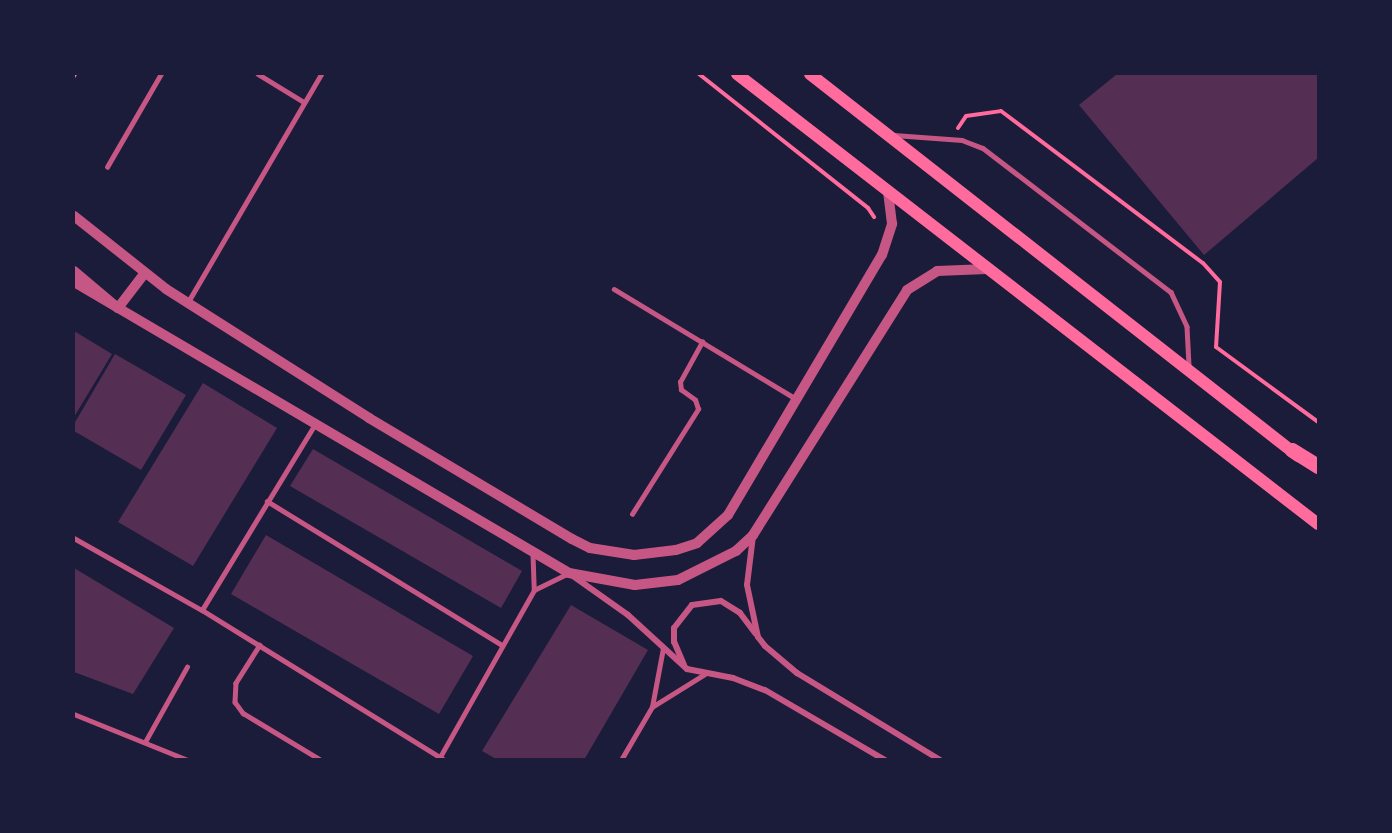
<!DOCTYPE html>
<style>
body{margin:0}
#map{position:relative;width:1392px;height:833px;overflow:hidden;background:#1b1b3a;font-family:"Work Sans",sans-serif}
div>[style]{position:absolute}
.building>*{inset:0;background:#542f53}
.path>*{height:4px;margin:-2px;padding:0 2px;transform-origin:2px;border-radius:2px;background:#ff6b9d}
.service>*{height:4.5px;margin:-2.25px;padding:0 2.25px;transform-origin:2.25px;border-radius:2.25px;background:#c65784}
.minor>*{height:6px;margin:-3px;padding:0 3px;transform-origin:3px;border-radius:3px;background:#c65784}
.tertiary>*{height:10px;margin:-5px;padding:0 5px;transform-origin:5px;border-radius:5px;background:#c65784}
.secondary>*{height:12px;margin:-6px;padding:0 6px;transform-origin:6px;border-radius:6px;background:#ff6b9d}
.primary>*{height:15px;margin:-7.5px;padding:0 7.5px;transform-origin:7.5px;border-radius:7.5px;background:#ff6b9d}
span{translate:-50% -50%;white-space:nowrap;text-align:center;line-height:1.15;-webkit-text-stroke:5px #1b1b3a;paint-order:stroke}
.frame{position:absolute;inset:0;border:75px solid #1b1b3a;pointer-events:none}
</style>
<div id="map">
<div class="building">
<div style="clip-path:polygon(1117px 74px,1318px 74px,1318px 158px,1204px 255px,1079px 105px)"></div>
<div style="clip-path:polygon(74px 331px,112px 354px,74px 417px)"></div>
<div style="clip-path:polygon(115px 354px,186px 395px,141px 470px,74px 431px,74px 424px)"></div>
<div style="clip-path:polygon(203px 383px,277px 428px,193px 566px,118px 522px)"></div>
<div style="clip-path:polygon(313px 449px,522px 571px,501px 608px,290px 486px)"></div>
<div style="clip-path:polygon(266px 535px,473px 656px,439px 714px,231px 594px)"></div>
<div style="clip-path:polygon(74px 568px,174px 628px,133px 694px,74px 672px)"></div>
<div style="clip-path:polygon(571px 605px,648px 650px,584px 760px,498px 760px,482px 751px)"></div>
</div>
<div class="path">
<div style="left:699px;top:74px;width:216px;rotate:38.4deg"></div>
<div style="left:868px;top:208px;width:11px;rotate:56deg"></div>
<div style="left:74px;top:76px;width:2px;rotate:-63deg"></div>
<div style="left:958px;top:128px;width:14px;rotate:-56deg"></div>
<div style="left:966px;top:116px;width:35px;rotate:-8deg"></div>
<div style="left:1001px;top:111px;width:253px;rotate:37deg"></div>
<div style="left:1203px;top:263px;width:25px;rotate:48deg"></div>
<div style="left:1220px;top:282px;width:65px;rotate:93.5deg"></div>
<div style="left:1216px;top:347px;width:127px;rotate:36.3deg"></div>
</div>
<div class="service">
<div style="left:258px;top:74px;width:54px;rotate:31.3deg"></div>
<div style="left:894px;top:135px;width:68px;rotate:4.2deg"></div>
<div style="left:962px;top:140px;width:22px;rotate:21deg"></div>
<div style="left:983px;top:148px;width:237px;rotate:37.5deg"></div>
<div style="left:1171px;top:292px;width:38px;rotate:65deg"></div>
<div style="left:1187px;top:327px;width:39px;rotate:87deg"></div>
<div style="left:107px;top:167px;width:108px;rotate:-59.9deg"></div>
<div style="left:614px;top:289px;width:213px;rotate:31.1deg"></div>
<div style="left:188px;top:302px;width:264px;rotate:-59.7deg"></div>
<div style="left:267px;top:501px;width:276px;rotate:31.5deg"></div>
<div style="left:632px;top:514px;width:124px;rotate:-57.8deg"></div>
<div style="left:698px;top:409px;width:9px;rotate:-108deg"></div>
<div style="left:695px;top:400px;width:17px;rotate:-144deg"></div>
<div style="left:681px;top:390px;width:8px;rotate:-97deg"></div>
<div style="left:680px;top:382px;width:46px;rotate:-61.2deg"></div>
<div style="left:74px;top:538px;width:147px;rotate:29.4deg"></div>
<div style="left:202px;top:610px;width:286px;rotate:31.7deg"></div>
<div style="left:533px;top:554px;width:36px;rotate:88deg"></div>
<div style="left:202px;top:610px;width:218px;rotate:-58.7deg"></div>
<div style="left:260px;top:645px;width:45px;rotate:122.3deg"></div>
<div style="left:236px;top:683px;width:19px;rotate:93deg"></div>
<div style="left:235px;top:702px;width:14px;rotate:54deg"></div>
<div style="left:243px;top:713px;width:91px;rotate:31.1deg"></div>
<div style="left:652px;top:707px;width:62px;rotate:-31.9deg"></div>
<div style="left:74px;top:714px;width:123px;rotate:22deg"></div>
<div style="left:145px;top:742px;width:86px;rotate:-60.8deg"></div>
<div style="left:440px;top:757px;width:192px;rotate:-60.6deg"></div>
<div style="left:534px;top:590px;width:37px;rotate:-26deg"></div>
<div style="left:621px;top:760px;width:61px;rotate:-59.7deg"></div>
<div style="left:652px;top:707px;width:60px;rotate:-79.4deg"></div>
</div>
<div class="minor">
<div style="left:753px;top:536px;width:49px;rotate:97deg"></div>
<div style="left:747px;top:585px;width:53px;rotate:78.1deg"></div>
<div style="left:758px;top:637px;width:11px;rotate:52deg"></div>
<div style="left:765px;top:646px;width:42px;rotate:40.2deg"></div>
<div style="left:797px;top:673px;width:167px;rotate:31.3deg"></div>
<div style="left:573px;top:576px;width:67px;rotate:35.3deg"></div>
<div style="left:628px;top:615px;width:80px;rotate:42.5deg"></div>
<div style="left:687px;top:669px;width:47px;rotate:11.1deg"></div>
<div style="left:733px;top:678px;width:34px;rotate:21deg"></div>
<div style="left:765px;top:690px;width:139px;rotate:30.3deg"></div>
<div style="left:684px;top:665px;width:25px;rotate:-113deg"></div>
<div style="left:674px;top:642px;width:14px;rotate:-90deg"></div>
<div style="left:674px;top:628px;width:29px;rotate:-52deg"></div>
<div style="left:692px;top:605px;width:29px;rotate:-8deg"></div>
<div style="left:721px;top:601px;width:22px;rotate:32deg"></div>
<div style="left:740px;top:613px;width:26px;rotate:53deg"></div>
</div>
<div class="tertiary">
<div style="left:74px;top:216px;width:117px;rotate:38.4deg"></div>
<div style="left:166px;top:289px;width:241px;rotate:32.4deg"></div>
<div style="left:369px;top:418px;width:236px;rotate:30.8deg"></div>
<div style="left:572px;top:539px;width:20px;rotate:27deg"></div>
<div style="left:590px;top:548px;width:45px;rotate:9deg"></div>
<div style="left:634px;top:555px;width:42px;rotate:-6.8deg"></div>
<div style="left:676px;top:550px;width:22px;rotate:-18deg"></div>
<div style="left:697px;top:543px;width:42px;rotate:-42.1deg"></div>
<div style="left:728px;top:515px;width:302px;rotate:-59.4deg"></div>
<div style="left:882px;top:255px;width:33px;rotate:-72deg"></div>
<div style="left:892px;top:224px;width:34px;rotate:-97deg"></div>
<div style="left:74px;top:271px;width:57px;rotate:40.1deg"></div>
<div style="left:118px;top:308px;width:43px;rotate:-52.6deg"></div>
<div style="left:74px;top:282px;width:574px;rotate:30.45deg"></div>
<div style="left:569px;top:573px;width:67px;rotate:10.3deg"></div>
<div style="left:635px;top:585px;width:43px;rotate:-6.6deg"></div>
<div style="left:678px;top:580px;width:65px;rotate:-26.6deg"></div>
<div style="left:736px;top:551px;width:23px;rotate:-43deg"></div>
<div style="left:753px;top:535px;width:289px;rotate:-57.8deg"></div>
<div style="left:907px;top:290px;width:36px;rotate:-32deg"></div>
<div style="left:937px;top:271px;width:50px;rotate:-2.3deg"></div>
</div>
<div class="secondary">
<div style="left:737px;top:74px;width:735px;rotate:37.76deg"></div>
<div style="left:810px;top:74px;width:620px;rotate:38.05deg"></div>
</div>
<div class="primary">
<div style="left:1292px;top:450px;width:31px;rotate:32deg"></div>
</div>
<div class="frame"></div>
</div>
